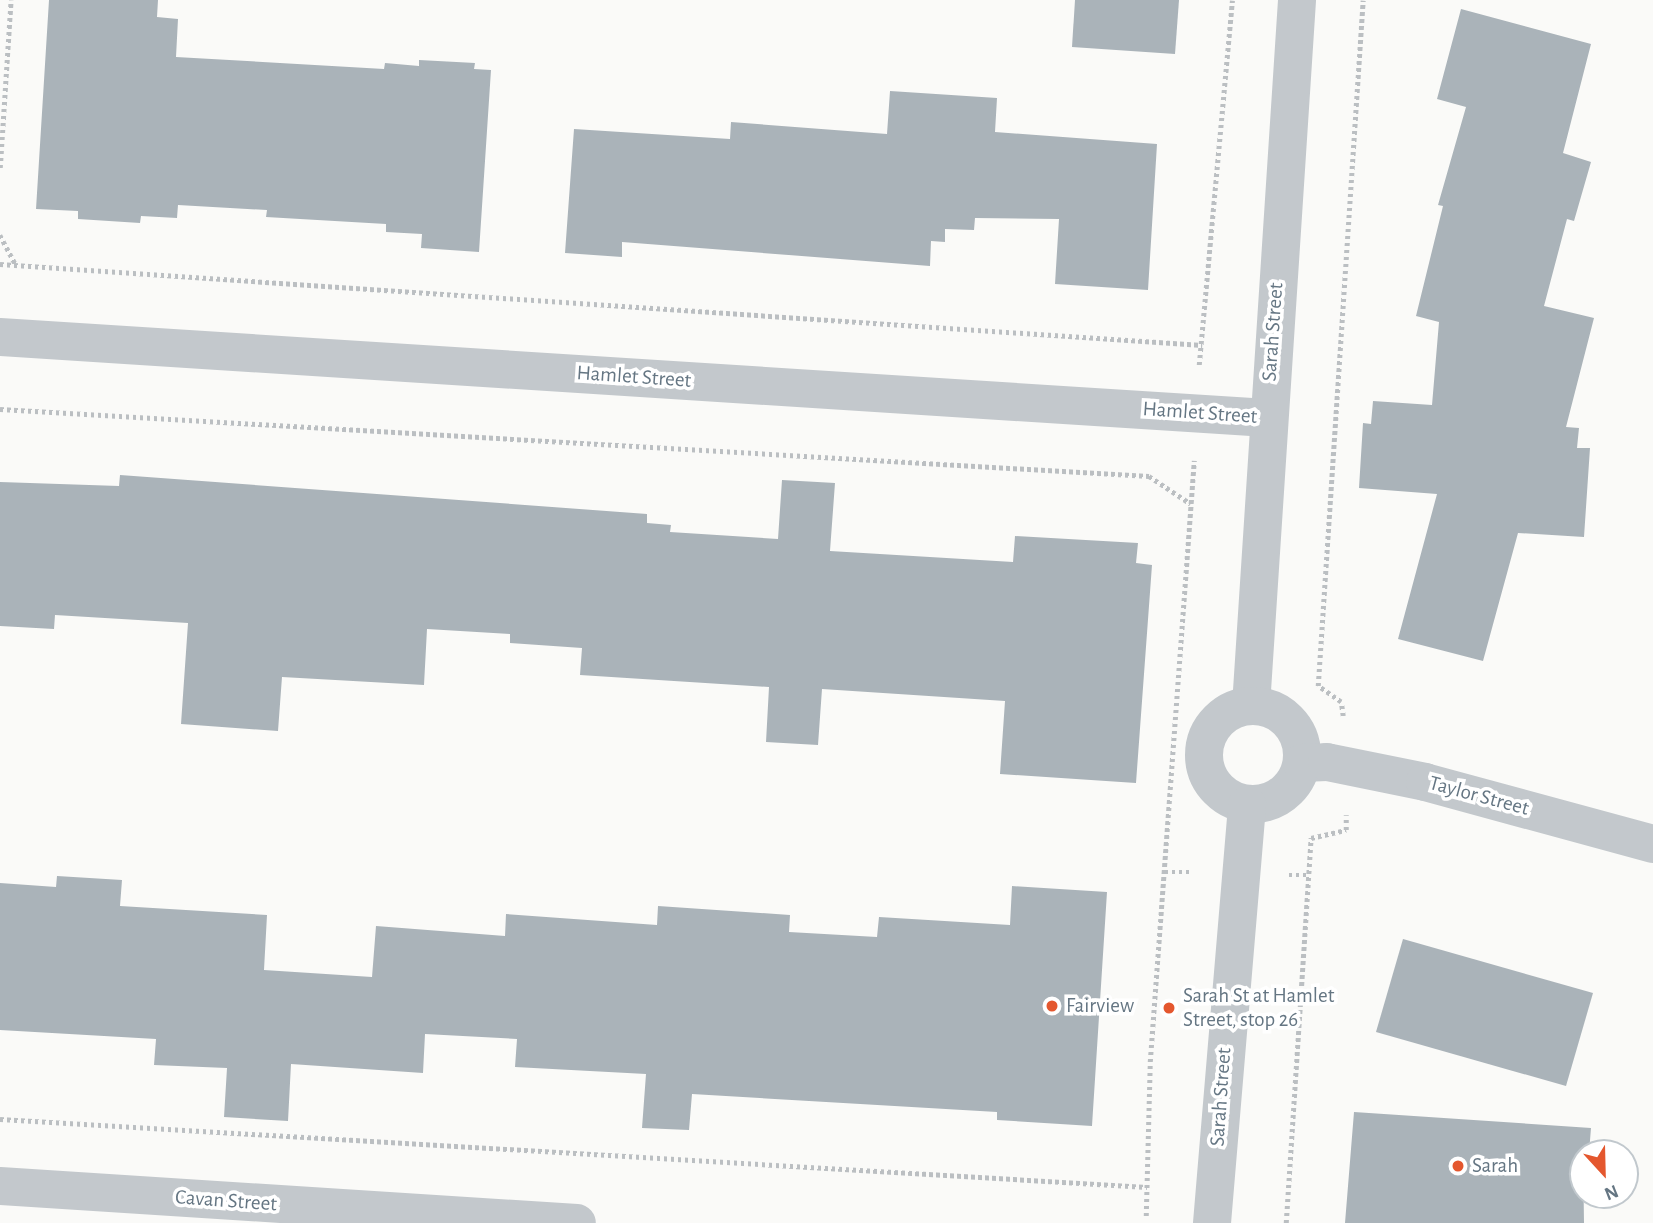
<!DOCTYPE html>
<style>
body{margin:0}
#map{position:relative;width:1653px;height:1223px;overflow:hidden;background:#fafaf8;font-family:"Alegreya Sans",sans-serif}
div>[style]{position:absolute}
.building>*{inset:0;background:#aab3b9}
.path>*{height:4.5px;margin-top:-2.25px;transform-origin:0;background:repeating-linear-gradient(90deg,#bbbfc2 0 3.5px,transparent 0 7px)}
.minor>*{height:38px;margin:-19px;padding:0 19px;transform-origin:19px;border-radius:19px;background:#c3c8cc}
.minor>.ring{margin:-19px;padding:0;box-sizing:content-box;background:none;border:38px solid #c3c8cc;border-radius:50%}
.dots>*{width:19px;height:19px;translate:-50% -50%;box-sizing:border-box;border:4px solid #fff;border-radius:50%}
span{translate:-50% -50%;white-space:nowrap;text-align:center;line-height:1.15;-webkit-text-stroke:7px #fff;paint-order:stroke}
.street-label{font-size:21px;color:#657683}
.poi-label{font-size:21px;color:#657683}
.left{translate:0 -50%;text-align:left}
.north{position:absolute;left:1569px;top:1139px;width:70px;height:70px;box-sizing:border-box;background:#fff;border:2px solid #c1c8cd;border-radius:50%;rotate:158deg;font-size:19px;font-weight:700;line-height:28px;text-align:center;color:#657683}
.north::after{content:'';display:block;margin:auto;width:24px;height:32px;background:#e4572e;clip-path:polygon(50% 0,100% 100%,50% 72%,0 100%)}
</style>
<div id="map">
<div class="building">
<div style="clip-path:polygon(49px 0,158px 0,157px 17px,178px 19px,176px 57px,384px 69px,385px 63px,419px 66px,419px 60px,475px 63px,474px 69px,491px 70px,479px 252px,421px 248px,422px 234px,386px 232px,386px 224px,266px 217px,267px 210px,178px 205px,177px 218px,141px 216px,140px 223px,78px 219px,78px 211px,36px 209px)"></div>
<div style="clip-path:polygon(1075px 0,1179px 0,1175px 54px,1072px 47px)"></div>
<div style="clip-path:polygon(1461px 9px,1591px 44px,1563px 153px,1591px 162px,1574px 221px,1567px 219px,1544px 306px,1594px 318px,1566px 427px,1579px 428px,1577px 448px,1590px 448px,1584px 537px,1518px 533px,1483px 661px,1398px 639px,1437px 494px,1359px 488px,1363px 423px,1371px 424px,1373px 401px,1432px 405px,1439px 322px,1416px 316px,1443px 206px,1438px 205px,1466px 107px,1437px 99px)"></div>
<div style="clip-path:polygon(890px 91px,997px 98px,995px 132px,1157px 144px,1148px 290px,1055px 284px,1059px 219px,975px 218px,974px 230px,945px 229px,945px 242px,931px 241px,930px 266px,622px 242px,622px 257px,565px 253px,574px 129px,730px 139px,731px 122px,887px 134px)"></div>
<div style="clip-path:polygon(120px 475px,647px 514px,647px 523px,671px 525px,670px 532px,778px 539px,782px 480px,835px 483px,830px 551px,1013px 562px,1015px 536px,1138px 543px,1136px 563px,1152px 565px,1136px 783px,1000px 774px,1005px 701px,822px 689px,818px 745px,766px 742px,769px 687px,580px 675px,582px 648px,510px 643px,510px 634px,427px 629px,424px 685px,282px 677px,278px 731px,181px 724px,188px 623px,55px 615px,54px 629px,0 626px,0 482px,119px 486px)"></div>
<div style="clip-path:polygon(57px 876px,122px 880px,120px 906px,267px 915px,264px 970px,372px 977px,376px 926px,505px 936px,506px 914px,657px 925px,658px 906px,790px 915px,789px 932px,877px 937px,879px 917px,1010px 925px,1012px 886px,1107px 892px,1092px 1126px,997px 1120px,997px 1112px,692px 1094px,689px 1130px,642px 1128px,646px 1074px,515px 1067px,517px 1039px,425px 1034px,423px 1073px,291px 1064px,288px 1121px,224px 1117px,227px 1068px,154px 1065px,156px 1039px,0 1030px,0 883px,56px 887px)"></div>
<div style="clip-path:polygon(1403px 939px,1593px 993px,1566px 1086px,1376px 1032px)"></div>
<div style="clip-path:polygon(1354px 1112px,1591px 1128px,1589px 1153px,1583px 1153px,1584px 1223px,1345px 1223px)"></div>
</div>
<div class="path">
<div style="left:0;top:168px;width:168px;rotate:-86.3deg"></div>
<div style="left:0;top:235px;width:34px;rotate:62deg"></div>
<div style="left:0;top:264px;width:1205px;rotate:3.86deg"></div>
<div style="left:1199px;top:365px;width:366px;rotate:-84.8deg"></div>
<div style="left:0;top:409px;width:1151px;rotate:3.34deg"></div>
<div style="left:1149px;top:476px;width:50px;rotate:33.7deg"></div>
<div style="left:1343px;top:716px;width:14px;rotate:-98deg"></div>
<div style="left:1341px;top:702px;width:28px;rotate:-145deg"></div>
<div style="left:1318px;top:686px;width:687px;rotate:-86.25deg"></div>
<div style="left:1165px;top:872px;width:28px"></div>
<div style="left:1289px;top:875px;width:20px"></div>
<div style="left:0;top:1119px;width:1149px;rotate:3.39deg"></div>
<div style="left:1146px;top:1216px;width:154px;rotate:-88.5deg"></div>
<div style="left:1150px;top:1062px;width:603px;rotate:-85.81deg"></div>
<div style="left:1286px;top:1223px;width:386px;rotate:-86.3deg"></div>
<div style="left:1311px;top:838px;width:36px;rotate:-13deg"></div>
<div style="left:1346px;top:830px;width:15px;rotate:-90deg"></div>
</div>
<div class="minor">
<div style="left:0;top:337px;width:1270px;rotate:3.66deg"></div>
<div style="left:1251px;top:706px;width:707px;rotate:-86.27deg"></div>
<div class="ring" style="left:1204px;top:706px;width:60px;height:60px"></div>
<div style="left:1302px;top:763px;width:25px;rotate:-2deg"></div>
<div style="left:1327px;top:762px;width:100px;rotate:11.5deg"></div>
<div style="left:1425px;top:782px;width:236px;rotate:15.2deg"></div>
<div style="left:0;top:1186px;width:578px;rotate:3.67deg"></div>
<div style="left:1212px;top:1223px;width:420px;rotate:-85.2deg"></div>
</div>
<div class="dots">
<div style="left:1052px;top:1006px;background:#e4572e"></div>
<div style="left:1169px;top:1008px;background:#e4572e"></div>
<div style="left:1458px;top:1166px;background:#e4572e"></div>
</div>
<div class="street-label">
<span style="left:1273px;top:332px;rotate:-86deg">Sarah Street</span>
<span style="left:634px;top:377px;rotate:4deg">Hamlet Street</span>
<span style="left:1200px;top:413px;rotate:4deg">Hamlet Street</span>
<span style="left:1479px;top:796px;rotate:15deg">Taylor Street</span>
<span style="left:1221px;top:1097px;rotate:-86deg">Sarah Street</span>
<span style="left:226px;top:1201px;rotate:4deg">Cavan Street</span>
</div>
<div class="poi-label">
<span class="left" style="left:1183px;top:1008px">Sarah St at Hamlet<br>Street, stop 26</span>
<span class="left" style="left:1066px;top:1006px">Fairview</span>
<span class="left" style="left:1472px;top:1166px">Sarah</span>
</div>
<div class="north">N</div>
</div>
